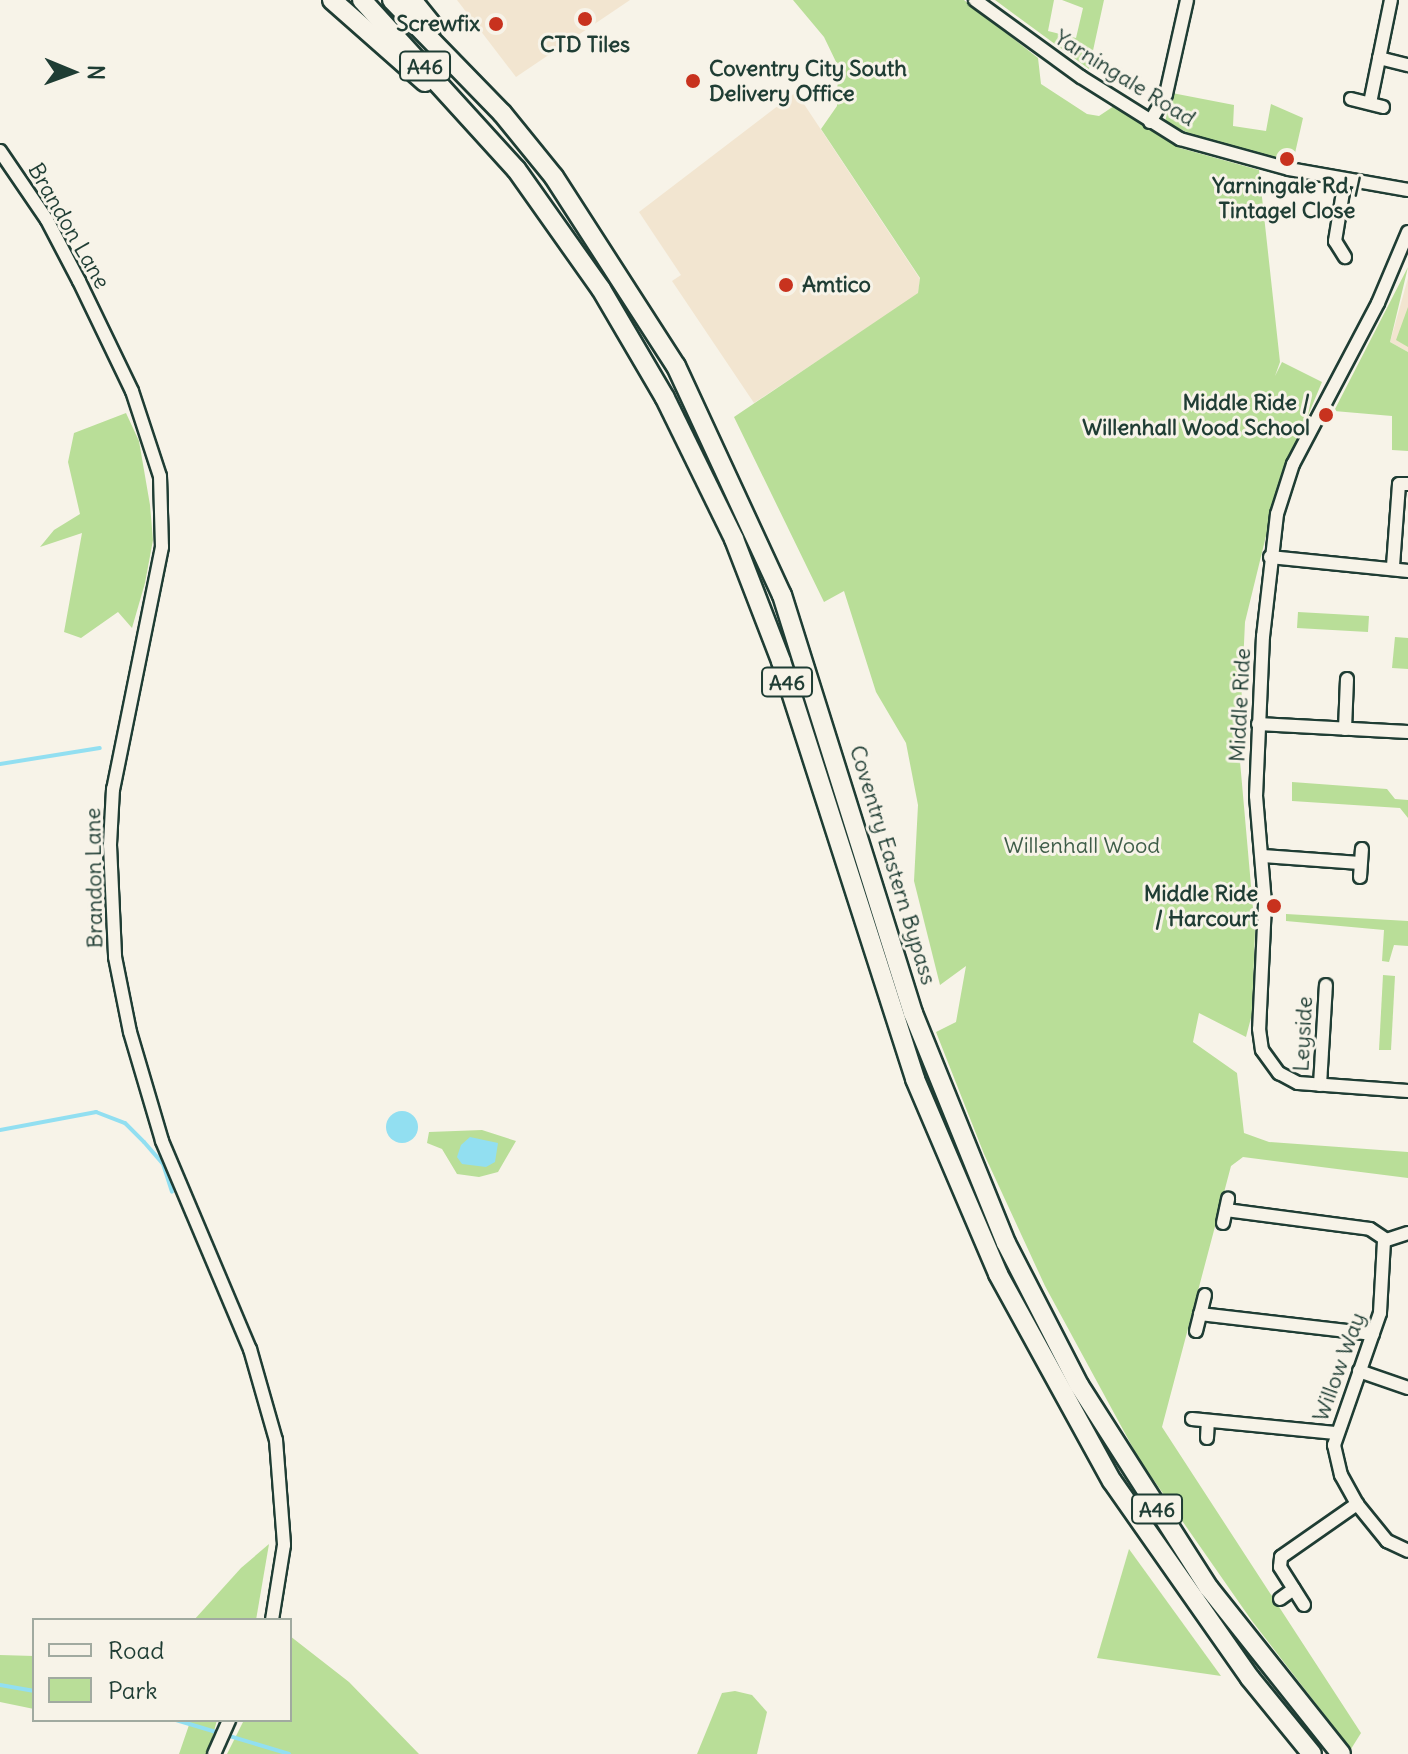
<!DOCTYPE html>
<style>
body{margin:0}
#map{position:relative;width:1408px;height:1754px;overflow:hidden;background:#f7f3e8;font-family:Delius,sans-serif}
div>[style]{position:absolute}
.built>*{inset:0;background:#f2e5d0}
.green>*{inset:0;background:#b9de98}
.water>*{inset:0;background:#92dff1}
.round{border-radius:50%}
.stream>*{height:4px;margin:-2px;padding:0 2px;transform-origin:2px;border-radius:2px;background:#92dff1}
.roads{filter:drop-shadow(2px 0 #1f3d34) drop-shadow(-2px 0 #1f3d34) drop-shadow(0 2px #1f3d34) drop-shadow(0 -2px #1f3d34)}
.minor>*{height:12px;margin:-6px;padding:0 6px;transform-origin:6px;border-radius:6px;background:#f7f3e8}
.highway>*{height:18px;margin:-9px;padding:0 9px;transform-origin:9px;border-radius:9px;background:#f7f3e8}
.dots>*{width:22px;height:22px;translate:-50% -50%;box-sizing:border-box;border:4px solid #f7f3e8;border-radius:50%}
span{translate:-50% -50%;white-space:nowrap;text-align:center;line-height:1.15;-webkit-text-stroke:6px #f7f3e8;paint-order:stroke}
.shield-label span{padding:2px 6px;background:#f7f3e8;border:2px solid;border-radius:6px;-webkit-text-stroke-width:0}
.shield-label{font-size:20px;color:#1f3d34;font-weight:700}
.poi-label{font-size:22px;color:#1f3d34;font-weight:700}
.right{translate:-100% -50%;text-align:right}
.left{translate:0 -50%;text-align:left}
.street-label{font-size:22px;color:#1f3d34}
.park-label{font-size:22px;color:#3e5d48}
.legend{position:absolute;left:32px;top:1618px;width:260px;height:104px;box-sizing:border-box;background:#f7f3e8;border:2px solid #a1aaa0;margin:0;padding:10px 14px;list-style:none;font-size:24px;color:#1f3d34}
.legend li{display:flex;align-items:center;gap:16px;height:40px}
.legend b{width:40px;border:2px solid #a1aaa0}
.north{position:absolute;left:32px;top:32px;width:80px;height:80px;-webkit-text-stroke:6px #f7f3e8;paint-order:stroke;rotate:91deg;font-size:22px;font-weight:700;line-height:32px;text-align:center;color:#1f3d34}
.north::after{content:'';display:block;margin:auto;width:28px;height:36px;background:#1f3d34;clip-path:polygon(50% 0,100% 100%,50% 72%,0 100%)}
</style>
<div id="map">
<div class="built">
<div style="clip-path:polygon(457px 0,630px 0,516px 77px)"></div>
<div style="clip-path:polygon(796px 92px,920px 279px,918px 294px,754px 403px,672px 281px,681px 275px,639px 212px)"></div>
<div style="clip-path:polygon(1408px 278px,1408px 352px,1390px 342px)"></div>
</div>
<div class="green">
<div style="clip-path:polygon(793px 0,964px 0,1038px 58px,1041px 84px,1087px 114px,1099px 116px,1114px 106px,1180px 148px,1259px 170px,1280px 362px,1275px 376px,1282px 362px,1322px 382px,1278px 487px,1245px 622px,1239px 750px,1255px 931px,1252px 1014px,1246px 1037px,1199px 1013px,1193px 1042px,1237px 1073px,1244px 1133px,1269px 1142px,1408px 1152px,1408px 1178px,1243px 1157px,1231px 1166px,1162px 1427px,1361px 1733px,1351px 1749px,1252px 1621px,1139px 1459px,1045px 1286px,984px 1154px,936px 1032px,956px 1022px,966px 966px,940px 985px,914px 881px,918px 805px,906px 743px,876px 692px,844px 591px,824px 602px,734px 417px,918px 293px,920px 278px,821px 129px,837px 106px,838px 66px,824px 37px)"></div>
<div style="clip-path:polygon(995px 0,1054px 0,1048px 31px,1076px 38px,1083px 8px,1062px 0,1104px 0,1089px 69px)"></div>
<div style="clip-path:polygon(1172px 93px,1234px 105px,1233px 126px,1266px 131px,1271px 104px,1303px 118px,1293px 162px,1214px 145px,1165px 122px)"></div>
<div style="clip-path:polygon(1408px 267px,1390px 342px,1408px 352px,1408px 451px,1392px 450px,1392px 416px,1334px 411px)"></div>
<div style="clip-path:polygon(1408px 307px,1408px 347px,1396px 340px)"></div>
<div style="clip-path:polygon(126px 413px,139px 441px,150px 505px,153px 540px,145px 583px,132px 628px,118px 612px,81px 638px,64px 632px,82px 533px,40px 547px,54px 530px,80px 514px,68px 462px,74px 433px)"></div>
<div style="clip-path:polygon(1298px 612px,1369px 616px,1368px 632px,1297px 628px)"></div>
<div style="clip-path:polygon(1395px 637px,1408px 638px,1408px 669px,1392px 668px)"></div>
<div style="clip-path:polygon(1292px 782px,1387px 789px,1395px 799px,1408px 800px,1408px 818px,1400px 808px,1292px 801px)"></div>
<div style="clip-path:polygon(1286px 914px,1408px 921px,1408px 946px,1394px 945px,1389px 962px,1382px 961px,1384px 930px,1286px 921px)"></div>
<div style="clip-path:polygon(1383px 975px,1395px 976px,1391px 1050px,1379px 1050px)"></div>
<div style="clip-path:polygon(482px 1130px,516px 1141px,498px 1172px,479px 1177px,457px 1174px,442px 1149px,427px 1143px,429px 1132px)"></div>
<div style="clip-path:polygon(269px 1544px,256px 1620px,194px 1620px,241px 1568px)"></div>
<div style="clip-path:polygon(1129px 1549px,1221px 1676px,1097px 1658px)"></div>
<div style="clip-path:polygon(290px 1636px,349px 1682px,419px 1754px,227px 1754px,244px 1720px,290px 1720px)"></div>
<div style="clip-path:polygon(0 1655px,34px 1656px,34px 1709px,0 1702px)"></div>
<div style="clip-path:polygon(735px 1691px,752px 1695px,767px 1712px,757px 1754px,697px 1754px,722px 1693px)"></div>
<div style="clip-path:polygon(173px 1720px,217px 1720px,208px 1754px,179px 1754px,189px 1725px)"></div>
</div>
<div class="water">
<div class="round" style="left:386px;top:1111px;width:32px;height:32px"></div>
<div style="clip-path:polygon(470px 1137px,498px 1143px,495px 1162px,486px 1167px,462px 1164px,457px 1157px,461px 1145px)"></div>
</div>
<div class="stream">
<div style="left:0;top:764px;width:101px;rotate:-9.1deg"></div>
<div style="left:0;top:1130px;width:98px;rotate:-10.6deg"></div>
<div style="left:96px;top:1112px;width:31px;rotate:21deg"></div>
<div style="left:125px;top:1123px;width:27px;rotate:45deg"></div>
<div style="left:144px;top:1142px;width:29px;rotate:49deg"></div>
<div style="left:163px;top:1164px;width:29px;rotate:72deg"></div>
<div style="left:0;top:1685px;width:35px;rotate:10deg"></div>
<div style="left:176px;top:1720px;width:118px;rotate:16.7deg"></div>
</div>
<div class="roads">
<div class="minor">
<div style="left:975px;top:0;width:131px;rotate:36deg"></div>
<div style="left:1081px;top:77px;width:117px;rotate:32.1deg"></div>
<div style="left:1180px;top:139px;width:113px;rotate:15.4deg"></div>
<div style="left:1289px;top:169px;width:121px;rotate:10deg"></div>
<div style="left:1379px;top:58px;width:30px;rotate:14deg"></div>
<div style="left:1351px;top:99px;width:33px;rotate:14deg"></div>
<div style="left:1370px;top:103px;width:105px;rotate:-78.5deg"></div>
<div style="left:1150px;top:122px;width:32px;rotate:-60deg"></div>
<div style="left:1166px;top:94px;width:96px;rotate:-77.4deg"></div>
<div style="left:0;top:151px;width:83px;rotate:55.7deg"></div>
<div style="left:47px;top:220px;width:69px;rotate:62.3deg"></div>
<div style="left:79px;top:281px;width:122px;rotate:64.3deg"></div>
<div style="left:132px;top:391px;width:89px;rotate:71.8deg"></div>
<div style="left:160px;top:476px;width:71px;rotate:88.4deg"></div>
<div style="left:162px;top:547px;width:247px;rotate:101.4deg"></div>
<div style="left:113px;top:789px;width:56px;rotate:93.1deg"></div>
<div style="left:110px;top:845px;width:112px;rotate:87.4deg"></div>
<div style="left:115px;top:957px;width:76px;rotate:78.7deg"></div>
<div style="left:130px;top:1032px;width:114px;rotate:73.6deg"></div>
<div style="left:162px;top:1141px;width:226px;rotate:67.1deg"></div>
<div style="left:250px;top:1349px;width:95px;rotate:74.1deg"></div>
<div style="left:276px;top:1440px;width:105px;rotate:85.6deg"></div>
<div style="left:284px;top:1545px;width:76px;rotate:99.1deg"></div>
<div style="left:1345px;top:180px;width:62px;rotate:99.3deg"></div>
<div style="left:1335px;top:241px;width:19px;rotate:58deg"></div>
<div style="left:1408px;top:232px;width:77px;rotate:112.9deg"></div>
<div style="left:1378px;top:303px;width:182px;rotate:117.8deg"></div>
<div style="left:1293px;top:464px;width:52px;rotate:107.7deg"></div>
<div style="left:1277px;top:514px;width:123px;rotate:96.5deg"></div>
<div style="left:1263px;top:636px;width:160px;rotate:92.5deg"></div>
<div style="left:1256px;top:796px;width:108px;rotate:85.2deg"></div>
<div style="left:1265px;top:904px;width:125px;rotate:92.7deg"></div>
<div style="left:1259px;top:1029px;width:21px;rotate:82deg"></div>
<div style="left:1262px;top:1050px;width:29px;rotate:54deg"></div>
<div style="left:1279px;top:1073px;width:21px;rotate:28deg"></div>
<div style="left:1298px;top:1083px;width:110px;rotate:4.2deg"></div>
<div style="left:1270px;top:557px;width:139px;rotate:5.8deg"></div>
<div style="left:1393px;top:566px;width:82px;rotate:-85.8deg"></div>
<div style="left:1399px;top:484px;width:9px"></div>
<div style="left:1258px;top:724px;width:150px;rotate:3.1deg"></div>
<div style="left:1345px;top:729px;width:50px;rotate:-87.7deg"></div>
<div style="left:1263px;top:856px;width:97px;rotate:4.1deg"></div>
<div style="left:1360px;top:877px;width:28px;rotate:-86deg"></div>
<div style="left:1320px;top:1085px;width:100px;rotate:-86.6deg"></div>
<div style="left:1226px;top:1210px;width:145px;rotate:7.5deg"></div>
<div style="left:1370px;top:1229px;width:18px;rotate:34deg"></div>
<div style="left:1223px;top:1223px;width:25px;rotate:-78deg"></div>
<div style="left:1408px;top:1233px;width:25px;rotate:162deg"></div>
<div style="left:1384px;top:1241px;width:72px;rotate:93.2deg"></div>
<div style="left:1380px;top:1313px;width:140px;rotate:109.2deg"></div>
<div style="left:1334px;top:1445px;width:31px;rotate:77deg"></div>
<div style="left:1341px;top:1475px;width:33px;rotate:61deg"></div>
<div style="left:1357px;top:1504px;width:48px;rotate:51deg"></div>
<div style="left:1387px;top:1541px;width:23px;rotate:25deg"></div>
<div style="left:1200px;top:1314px;width:174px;rotate:6.6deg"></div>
<div style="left:1196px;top:1331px;width:37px;rotate:-76deg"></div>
<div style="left:1359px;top:1371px;width:52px;rotate:19.1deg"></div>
<div style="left:1192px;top:1419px;width:144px;rotate:5.6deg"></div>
<div style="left:1207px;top:1438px;width:17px;rotate:-87deg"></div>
<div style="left:1280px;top:1599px;width:17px;rotate:-36deg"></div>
<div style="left:1304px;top:1605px;width:45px;rotate:-122.3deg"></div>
<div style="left:1280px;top:1567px;width:10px;rotate:-84deg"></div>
<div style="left:1281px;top:1557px;width:93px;rotate:-34.9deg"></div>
<div style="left:214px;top:1754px;width:37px;rotate:-66deg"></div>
</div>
<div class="highway">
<div style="left:332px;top:0;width:124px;rotate:41.4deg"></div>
<div style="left:362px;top:0;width:229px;rotate:47.7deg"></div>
<div style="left:516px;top:169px;width:147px;rotate:54.7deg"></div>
<div style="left:601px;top:289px;width:126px;rotate:59.6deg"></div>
<div style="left:665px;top:398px;width:157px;rotate:63.9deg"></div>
<div style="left:734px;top:539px;width:131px;rotate:68.9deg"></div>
<div style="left:781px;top:661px;width:439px;rotate:72.2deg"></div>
<div style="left:915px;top:1079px;width:212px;rotate:66.9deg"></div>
<div style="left:998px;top:1274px;width:236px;rotate:61.2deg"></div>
<div style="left:1112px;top:1481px;width:241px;rotate:55deg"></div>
<div style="left:1250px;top:1678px;width:98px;rotate:50.8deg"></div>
<div style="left:392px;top:0;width:158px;rotate:45.8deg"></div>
<div style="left:502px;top:113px;width:82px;rotate:50.9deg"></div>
<div style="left:554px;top:177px;width:225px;rotate:57.2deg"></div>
<div style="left:676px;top:366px;width:252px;rotate:65.2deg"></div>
<div style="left:782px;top:595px;width:438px;rotate:72.6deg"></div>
<div style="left:913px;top:1013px;width:248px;rotate:68deg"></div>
<div style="left:1006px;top:1243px;width:160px;rotate:62.8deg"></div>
<div style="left:1079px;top:1385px;width:241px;rotate:57.4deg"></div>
<div style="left:1209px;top:1588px;width:212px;rotate:51.5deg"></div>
<div style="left:412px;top:0;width:33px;rotate:51deg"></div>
</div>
</div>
<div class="dots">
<div style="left:585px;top:19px;background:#c8321e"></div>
<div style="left:496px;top:24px;background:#c8321e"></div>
<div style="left:693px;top:81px;background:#c8321e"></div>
<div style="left:1287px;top:159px;background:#c8321e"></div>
<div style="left:786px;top:285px;background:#c8321e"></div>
<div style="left:1326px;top:415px;background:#c8321e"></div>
<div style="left:1274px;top:906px;background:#c8321e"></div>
</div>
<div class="shield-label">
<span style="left:425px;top:66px">A46</span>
<span style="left:787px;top:682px">A46</span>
<span style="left:1157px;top:1509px">A46</span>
</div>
<div class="poi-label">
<span class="right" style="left:480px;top:24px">Screwfix</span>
<span style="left:585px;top:45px">CTD Tiles</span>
<span class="left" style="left:709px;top:81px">Coventry City South<br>Delivery Office</span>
<span style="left:1287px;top:198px">Yarningale Rd /<br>Tintagel Close</span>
<span class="left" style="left:802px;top:285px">Amtico</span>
<span class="right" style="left:1310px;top:415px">Middle Ride /<br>Willenhall Wood School</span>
<span class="right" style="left:1258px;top:906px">Middle Ride<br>/ Harcourt</span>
</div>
<div class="street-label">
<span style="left:1125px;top:78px;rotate:32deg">Yarningale Road</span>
<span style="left:69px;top:226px;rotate:60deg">Brandon Lane</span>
<span style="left:1240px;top:705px;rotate:-87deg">Middle Ride</span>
<span style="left:893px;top:865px;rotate:73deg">Coventry Eastern Bypass</span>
<span style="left:94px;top:878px;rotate:-91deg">Brandon Lane</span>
<span style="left:1303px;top:1034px;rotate:-87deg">Leyside</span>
<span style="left:1339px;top:1367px;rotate:-70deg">Willow Way</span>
</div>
<div class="park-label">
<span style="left:1082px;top:846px">Willenhall Wood</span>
</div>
<ul class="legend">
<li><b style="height:10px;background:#f7f3e8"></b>Road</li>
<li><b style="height:22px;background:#b9de98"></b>Park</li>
</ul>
<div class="north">N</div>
</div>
